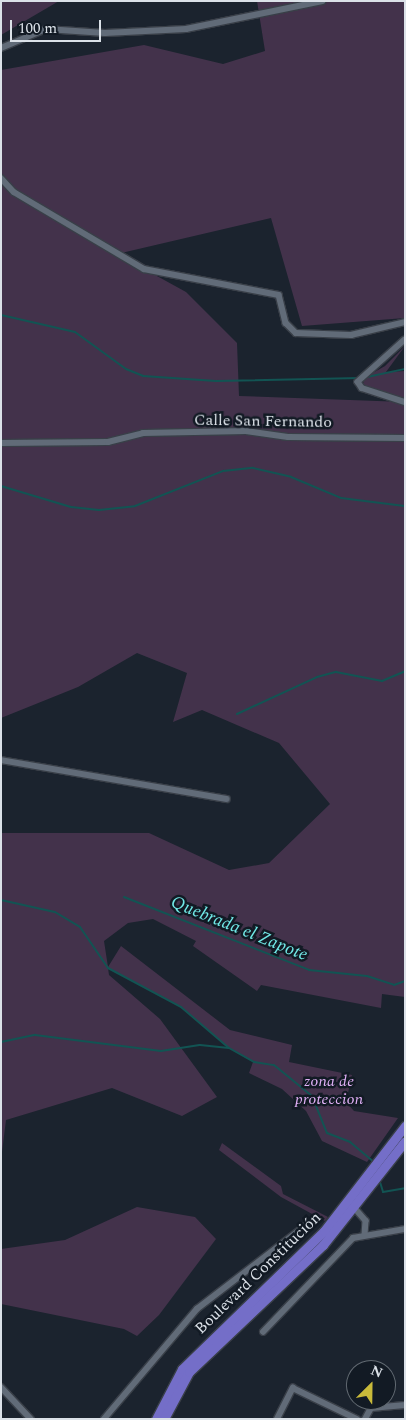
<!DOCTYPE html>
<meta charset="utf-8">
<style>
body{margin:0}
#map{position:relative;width:406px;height:1420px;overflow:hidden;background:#1b232e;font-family:Spectral,serif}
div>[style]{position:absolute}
.green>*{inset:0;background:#43324b}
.stream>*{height:2px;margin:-1px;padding:0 1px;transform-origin:1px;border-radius:1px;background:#125453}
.roads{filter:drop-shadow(1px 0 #393f48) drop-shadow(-1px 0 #393f48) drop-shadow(0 1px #393f48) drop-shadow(0 -1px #393f48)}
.minor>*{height:5.5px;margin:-2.75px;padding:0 2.75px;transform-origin:2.75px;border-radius:2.75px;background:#616b78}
.trunk>*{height:9px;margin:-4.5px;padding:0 4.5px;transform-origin:4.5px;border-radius:4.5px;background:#746ec8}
span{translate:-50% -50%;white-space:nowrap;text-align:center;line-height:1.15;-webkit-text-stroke:5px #121a24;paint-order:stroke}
.street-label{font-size:16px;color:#dbe1e8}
.park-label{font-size:16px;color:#e0b0f6;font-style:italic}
.water-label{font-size:18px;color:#71e9e7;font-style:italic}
.frame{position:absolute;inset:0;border:2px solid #dbe1e8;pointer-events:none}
.north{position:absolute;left:346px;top:1360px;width:50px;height:50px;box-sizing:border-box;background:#121a24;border:1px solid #626a72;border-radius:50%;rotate:23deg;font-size:14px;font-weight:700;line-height:20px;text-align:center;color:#dbe1e8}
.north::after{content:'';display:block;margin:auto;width:18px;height:22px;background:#c9ba3a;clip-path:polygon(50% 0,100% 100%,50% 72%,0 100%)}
.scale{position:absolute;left:10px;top:20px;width:91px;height:22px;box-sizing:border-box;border:2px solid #dbe1e8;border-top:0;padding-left:6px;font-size:15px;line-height:18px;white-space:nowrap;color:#dbe1e8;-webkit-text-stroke:4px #121a24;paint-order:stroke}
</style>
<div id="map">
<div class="green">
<div style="clip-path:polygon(1px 1px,59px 1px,1px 35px)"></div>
<div style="clip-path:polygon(257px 1px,405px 1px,405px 318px,302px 326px,271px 218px,117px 254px,186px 292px,237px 343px,239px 396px,405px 402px,405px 997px,382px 994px,381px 1008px,261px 985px,257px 991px,193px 946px,196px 941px,153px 919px,128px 923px,104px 941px,108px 967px,121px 946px,230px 1030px,292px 1045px,289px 1062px,352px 1075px,346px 1102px,354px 1111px,398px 1118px,367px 1162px,322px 1141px,306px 1111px,282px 1089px,249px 1073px,253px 1062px,229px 1048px,181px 1007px,108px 968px,109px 975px,160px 1019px,217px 1097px,182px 1116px,112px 1088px,6px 1120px,1px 1160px,1px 833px,149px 833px,229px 870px,269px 863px,330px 804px,279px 743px,202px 710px,173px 722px,187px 673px,137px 653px,78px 687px,1px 718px,1px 70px,144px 45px,223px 64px,265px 51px)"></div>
<div style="clip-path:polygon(405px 346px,386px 372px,405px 371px,405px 400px,363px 385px,364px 378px,385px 366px)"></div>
<div style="clip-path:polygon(222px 1143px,281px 1186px,283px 1194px,328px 1217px,325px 1221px,281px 1197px,219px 1150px)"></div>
<div style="clip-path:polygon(137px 1207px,195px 1217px,216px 1239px,159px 1315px,137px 1336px,124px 1329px,1px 1304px,1px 1249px,65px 1240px)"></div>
</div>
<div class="stream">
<div style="left:1px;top:315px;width:76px;rotate:12.9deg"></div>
<div style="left:75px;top:332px;width:63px;rotate:36deg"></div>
<div style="left:126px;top:369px;width:18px;rotate:22deg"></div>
<div style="left:143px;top:376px;width:73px;rotate:3.9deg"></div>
<div style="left:216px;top:381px;width:144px;rotate:-1.2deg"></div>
<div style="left:367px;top:377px;width:39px;rotate:-12deg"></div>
<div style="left:1px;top:486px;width:73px;rotate:16.7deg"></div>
<div style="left:71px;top:507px;width:28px;rotate:6deg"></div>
<div style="left:99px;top:510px;width:36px;rotate:-6deg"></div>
<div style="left:135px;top:506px;width:95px;rotate:-21.7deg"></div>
<div style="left:223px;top:471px;width:30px;rotate:-6deg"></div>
<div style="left:253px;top:468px;width:39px;rotate:13deg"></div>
<div style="left:291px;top:477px;width:54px;rotate:22.8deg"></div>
<div style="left:341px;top:498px;width:64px;rotate:7.1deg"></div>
<div style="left:237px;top:714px;width:88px;rotate:-24.8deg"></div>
<div style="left:317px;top:677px;width:20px;rotate:-15deg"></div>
<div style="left:336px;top:672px;width:47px;rotate:11.1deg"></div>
<div style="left:382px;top:681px;width:25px;rotate:-23deg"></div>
<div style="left:124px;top:897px;width:199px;rotate:21.5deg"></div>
<div style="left:309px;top:970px;width:58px;rotate:5.9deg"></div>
<div style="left:367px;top:976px;width:28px;rotate:18deg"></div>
<div style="left:394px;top:985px;width:12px;rotate:-20deg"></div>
<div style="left:1px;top:900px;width:55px;rotate:12.5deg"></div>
<div style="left:55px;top:912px;width:29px;rotate:31deg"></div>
<div style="left:80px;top:927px;width:50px;rotate:55.7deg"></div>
<div style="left:108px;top:968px;width:83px;rotate:28.1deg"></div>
<div style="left:181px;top:1007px;width:63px;rotate:40.5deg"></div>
<div style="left:229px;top:1048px;width:29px;rotate:29deg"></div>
<div style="left:254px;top:1062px;width:20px;rotate:9deg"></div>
<div style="left:274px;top:1065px;width:49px;rotate:39.2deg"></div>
<div style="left:312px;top:1096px;width:40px;rotate:68deg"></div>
<div style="left:327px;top:1133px;width:25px;rotate:21deg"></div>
<div style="left:350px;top:1142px;width:30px;rotate:40deg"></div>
<div style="left:1px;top:1042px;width:35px;rotate:-12deg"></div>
<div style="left:35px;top:1035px;width:127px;rotate:7.2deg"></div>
<div style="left:161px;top:1051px;width:39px;rotate:-9deg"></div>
<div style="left:200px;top:1045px;width:29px;rotate:6deg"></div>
<div style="left:380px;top:1182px;width:10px;rotate:73deg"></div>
<div style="left:383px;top:1192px;width:22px;rotate:-10deg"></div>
</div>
<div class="roads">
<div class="minor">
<div style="left:1px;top:48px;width:49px;rotate:-22.9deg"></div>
<div style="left:46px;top:29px;width:59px;rotate:3.9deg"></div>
<div style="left:105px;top:33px;width:81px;rotate:-2.8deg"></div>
<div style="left:186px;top:29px;width:139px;rotate:-11.6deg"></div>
<div style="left:1px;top:178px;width:19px;rotate:47deg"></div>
<div style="left:14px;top:192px;width:151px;rotate:30.6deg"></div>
<div style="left:144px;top:269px;width:137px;rotate:10.9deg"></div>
<div style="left:279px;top:295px;width:29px;rotate:76deg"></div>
<div style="left:286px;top:323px;width:14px;rotate:45deg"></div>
<div style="left:296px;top:333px;width:55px;rotate:2.1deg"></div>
<div style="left:351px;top:335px;width:56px;rotate:-13.5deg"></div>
<div style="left:405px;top:340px;width:63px;rotate:138.2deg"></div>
<div style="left:358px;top:382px;width:7px;rotate:56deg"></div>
<div style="left:362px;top:388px;width:45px;rotate:18deg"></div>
<div style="left:1px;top:443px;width:107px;rotate:-0.5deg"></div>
<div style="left:108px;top:442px;width:36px;rotate:-14deg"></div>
<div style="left:143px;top:433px;width:103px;rotate:-1.1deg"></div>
<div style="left:246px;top:431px;width:42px;rotate:8.1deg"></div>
<div style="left:288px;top:437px;width:117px;rotate:0.5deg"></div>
<div style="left:1px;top:760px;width:229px;rotate:9.8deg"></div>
<div style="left:354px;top:1207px;width:18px;rotate:49deg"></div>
<div style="left:366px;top:1221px;width:13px;rotate:94deg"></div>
<div style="left:263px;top:1332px;width:130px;rotate:-46.2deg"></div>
<div style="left:353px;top:1238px;width:53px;rotate:-9.8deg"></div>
<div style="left:1px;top:1387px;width:44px;rotate:46.8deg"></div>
<div style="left:104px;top:1419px;width:144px;rotate:-49.8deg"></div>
<div style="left:197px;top:1309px;width:135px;rotate:-37.5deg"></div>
<div style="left:277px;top:1419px;width:35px;rotate:-63deg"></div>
<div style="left:293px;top:1388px;width:71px;rotate:25.8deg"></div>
<div style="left:365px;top:1419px;width:13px;rotate:-61deg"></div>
<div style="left:371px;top:1408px;width:34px;rotate:-5deg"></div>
</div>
<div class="trunk">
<div style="left:156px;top:1419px;width:56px;rotate:-62.5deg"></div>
<div style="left:182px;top:1369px;width:198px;rotate:-44.2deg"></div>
<div style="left:324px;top:1231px;width:133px;rotate:-52.4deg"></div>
<div style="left:164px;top:1419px;width:53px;rotate:-62deg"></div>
<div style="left:189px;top:1372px;width:185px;rotate:-43.5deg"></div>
<div style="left:323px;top:1245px;width:132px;rotate:-51.7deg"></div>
</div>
</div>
<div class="street-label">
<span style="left:263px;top:421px;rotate:1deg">Calle San Fernando</span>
<span style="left:258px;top:1273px;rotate:-44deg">Boulevard Constitución</span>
</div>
<div class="park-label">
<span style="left:329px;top:1090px">zona de<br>proteccion</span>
</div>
<div class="water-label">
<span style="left:239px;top:929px;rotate:22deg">Quebrada el Zapote</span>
</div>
<div class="frame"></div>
<div class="north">N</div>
<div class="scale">100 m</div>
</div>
